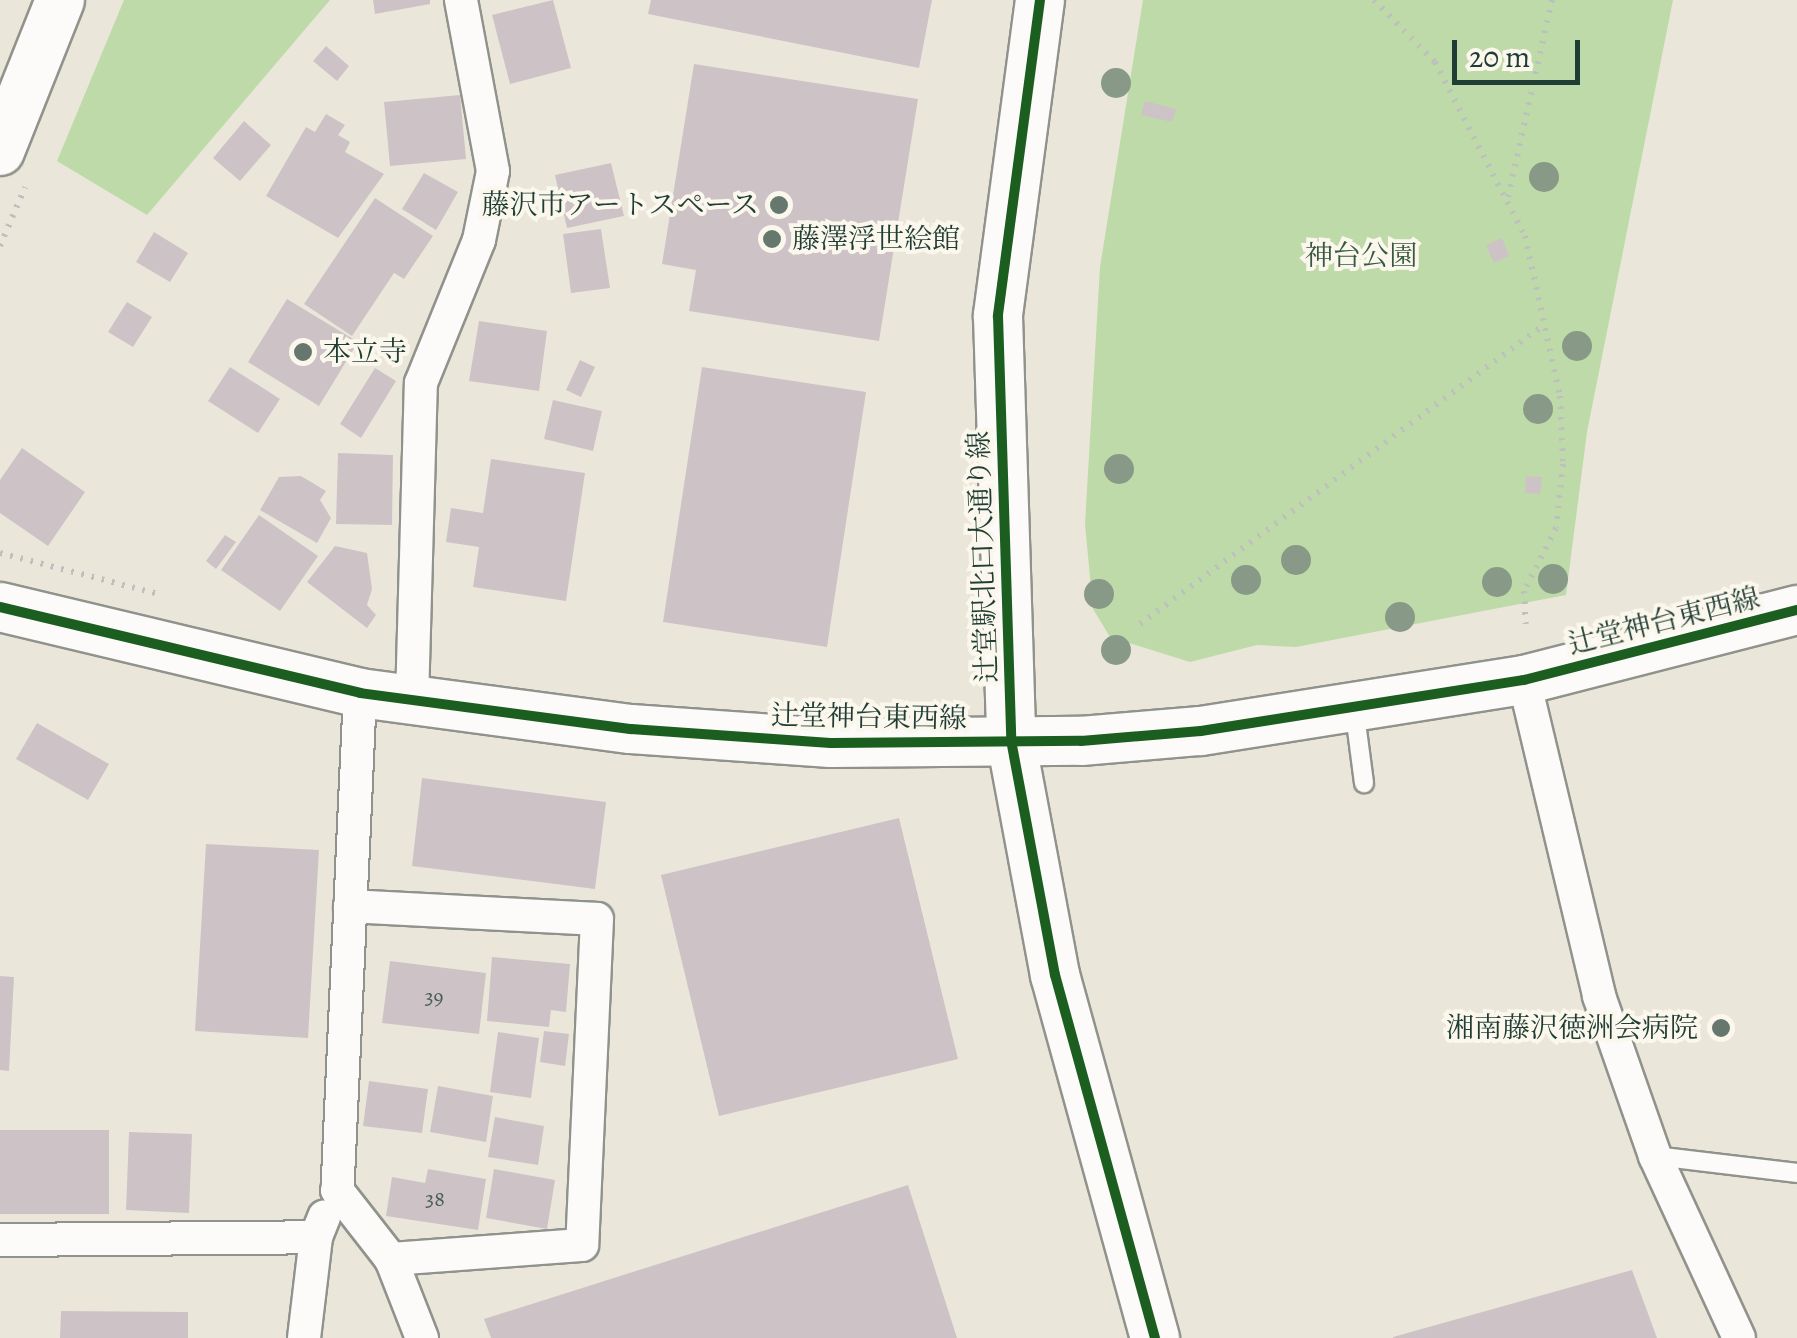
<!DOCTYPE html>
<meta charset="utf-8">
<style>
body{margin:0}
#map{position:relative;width:1797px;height:1338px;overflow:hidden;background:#eae7da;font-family:Alegreya,"Noto Serif JP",serif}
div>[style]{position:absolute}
.green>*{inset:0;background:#bedaa8}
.building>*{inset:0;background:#cdc3c7}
.path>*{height:6px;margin-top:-3px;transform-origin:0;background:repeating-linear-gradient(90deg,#bdc0bc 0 2.5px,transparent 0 10.5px)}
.roads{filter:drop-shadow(2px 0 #90938b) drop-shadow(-2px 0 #90938b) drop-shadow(0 2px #90938b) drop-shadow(0 -2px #90938b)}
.lane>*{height:18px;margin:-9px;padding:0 9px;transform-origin:9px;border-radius:9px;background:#fcfbf9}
.street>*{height:32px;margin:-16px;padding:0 16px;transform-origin:16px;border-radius:16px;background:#fcfbf9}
.secondary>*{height:48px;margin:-24px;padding:0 24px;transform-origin:24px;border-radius:24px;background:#fcfbf9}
.cycleway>*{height:10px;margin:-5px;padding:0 5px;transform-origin:5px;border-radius:5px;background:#1b5e20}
.trees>*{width:30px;height:30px;margin:-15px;border-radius:50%;background:#889987}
.dots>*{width:28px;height:28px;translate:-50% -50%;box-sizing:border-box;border:5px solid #fbf7ec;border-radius:50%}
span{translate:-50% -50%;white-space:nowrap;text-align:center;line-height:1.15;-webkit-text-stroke:8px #fbf7ec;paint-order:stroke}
.number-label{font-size:22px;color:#4a5e59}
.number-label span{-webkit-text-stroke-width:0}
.poi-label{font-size:28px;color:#1f3d34}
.right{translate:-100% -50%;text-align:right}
.left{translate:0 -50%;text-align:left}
.park-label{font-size:28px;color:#385a43}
.street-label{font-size:28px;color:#1f3d34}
.scale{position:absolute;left:1452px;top:40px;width:128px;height:45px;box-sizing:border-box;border:5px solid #1f3d34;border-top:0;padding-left:12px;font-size:30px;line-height:35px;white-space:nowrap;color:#1f3d34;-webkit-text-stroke:8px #fbf7ec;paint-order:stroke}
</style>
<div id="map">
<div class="green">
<div style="clip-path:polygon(124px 0,330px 0,147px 215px,57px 161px)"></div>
<div style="clip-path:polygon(1143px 0,1673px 0,1587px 432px,1566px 595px,1296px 647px,1257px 645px,1190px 662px,1110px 637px,1093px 609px,1085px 524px,1100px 267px)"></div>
</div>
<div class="building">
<div style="clip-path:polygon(373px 0,430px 0,430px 4px,375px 14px)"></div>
<div style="clip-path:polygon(553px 0,571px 68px,510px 84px,492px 15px)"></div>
<div style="clip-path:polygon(651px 0,932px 0,919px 68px,648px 14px)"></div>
<div style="clip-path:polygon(326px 46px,349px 66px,337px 81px,313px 61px)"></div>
<div style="clip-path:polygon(694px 64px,918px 99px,879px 341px,689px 311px,696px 270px,662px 264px)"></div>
<div style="clip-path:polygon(460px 95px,466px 159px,390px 166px,384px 102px)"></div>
<div style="clip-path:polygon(1145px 101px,1176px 109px,1172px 122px,1141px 115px)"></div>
<div style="clip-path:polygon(326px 114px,345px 125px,338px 135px,350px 142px,345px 152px,384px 174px,338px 238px,266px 196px,306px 127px,315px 132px)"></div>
<div style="clip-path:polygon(244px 121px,271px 145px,240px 181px,213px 158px)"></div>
<div style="clip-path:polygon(611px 163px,624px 216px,567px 228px,555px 175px)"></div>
<div style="clip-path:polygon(424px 173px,458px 192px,436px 230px,402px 209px)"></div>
<div style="clip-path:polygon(375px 198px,433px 236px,404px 279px,394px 273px,352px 336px,304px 304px)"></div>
<div style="clip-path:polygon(601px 229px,610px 288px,571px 293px,563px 234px)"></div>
<div style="clip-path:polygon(154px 232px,188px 253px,170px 282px,136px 262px)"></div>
<div style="clip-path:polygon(1502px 238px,1509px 256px,1494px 263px,1486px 245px)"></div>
<div style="clip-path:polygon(287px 299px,358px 342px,319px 406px,248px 362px)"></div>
<div style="clip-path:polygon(127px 302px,152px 317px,133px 347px,108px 332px)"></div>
<div style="clip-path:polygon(479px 321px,547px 331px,539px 391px,469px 381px)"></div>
<div style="clip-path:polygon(580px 360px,595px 367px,581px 397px,566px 390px)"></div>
<div style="clip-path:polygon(230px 367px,280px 399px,258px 433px,208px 401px)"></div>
<div style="clip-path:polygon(702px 367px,866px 392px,827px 647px,663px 622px)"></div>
<div style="clip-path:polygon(375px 368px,396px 381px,361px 438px,340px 424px)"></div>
<div style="clip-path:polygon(553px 400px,602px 411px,593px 451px,544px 439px)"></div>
<div style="clip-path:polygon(22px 448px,85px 492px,48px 546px,0 513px,0 480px)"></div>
<div style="clip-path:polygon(338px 453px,393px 455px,392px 525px,336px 524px)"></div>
<div style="clip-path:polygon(491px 459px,585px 473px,566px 601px,473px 587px,479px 547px,446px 542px,451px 508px,483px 513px)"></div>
<div style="clip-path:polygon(301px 476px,326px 491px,320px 500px,331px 518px,317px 543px,260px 510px,279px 477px)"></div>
<div style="clip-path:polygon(1526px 476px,1542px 477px,1540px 494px,1525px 493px)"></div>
<div style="clip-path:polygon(259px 515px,318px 556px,280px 611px,221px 570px)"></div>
<div style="clip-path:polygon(225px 535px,236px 542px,216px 569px,206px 561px)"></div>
<div style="clip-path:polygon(335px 546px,367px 553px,372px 589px,367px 605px,376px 615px,367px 628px,307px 582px)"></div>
<div style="clip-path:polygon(37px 723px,109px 764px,88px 800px,16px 759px)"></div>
<div style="clip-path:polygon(422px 778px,606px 802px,595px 889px,412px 866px)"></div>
<div style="clip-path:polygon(899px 818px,958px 1059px,719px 1116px,661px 875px)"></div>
<div style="clip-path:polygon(206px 844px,319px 850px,308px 1038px,195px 1031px)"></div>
<div style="clip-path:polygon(492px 957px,570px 964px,566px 1012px,551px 1010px,549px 1027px,487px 1021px)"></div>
<div style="clip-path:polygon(390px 961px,486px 973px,479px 1034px,382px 1023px)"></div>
<div style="clip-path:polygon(0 976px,14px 977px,9px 1071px,0 1070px)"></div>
<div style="clip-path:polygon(544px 1031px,569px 1034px,565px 1066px,540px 1062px)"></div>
<div style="clip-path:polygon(498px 1032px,539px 1038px,531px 1098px,490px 1092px)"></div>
<div style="clip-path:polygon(369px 1081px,428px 1089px,422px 1133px,363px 1126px)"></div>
<div style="clip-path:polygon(438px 1086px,493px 1096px,486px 1142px,430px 1132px)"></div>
<div style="clip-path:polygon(495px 1117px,544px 1126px,538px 1165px,488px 1157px)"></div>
<div style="clip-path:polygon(0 1130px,109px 1130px,109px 1214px,0 1214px)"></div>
<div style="clip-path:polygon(129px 1132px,192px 1134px,189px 1213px,126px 1210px)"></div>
<div style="clip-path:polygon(428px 1169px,486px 1179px,478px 1230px,386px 1216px,392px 1177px,425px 1183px)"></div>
<div style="clip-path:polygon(494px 1169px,555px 1180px,547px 1229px,486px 1218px)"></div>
<div style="clip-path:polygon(908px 1185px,957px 1338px,491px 1338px,484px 1319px)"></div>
<div style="clip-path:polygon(1632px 1270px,1657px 1338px,1393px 1338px,1393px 1337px)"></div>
<div style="clip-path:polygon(61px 1311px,188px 1312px,188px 1338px,60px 1338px)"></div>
</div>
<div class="path">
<div style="left:1374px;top:0;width:87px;rotate:45.5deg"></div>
<div style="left:1435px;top:62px;width:196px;rotate:62.7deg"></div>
<div style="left:1525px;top:236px;width:164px;rotate:77.7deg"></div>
<div style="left:1560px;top:396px;width:68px;rotate:87.5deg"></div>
<div style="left:1563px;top:464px;width:64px;rotate:96.2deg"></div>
<div style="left:1556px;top:528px;width:71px;rotate:116.9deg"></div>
<div style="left:1524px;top:591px;width:33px;rotate:87deg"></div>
<div style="left:1508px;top:197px;width:202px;rotate:-77.4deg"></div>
<div style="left:0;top:246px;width:64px;rotate:-67deg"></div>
<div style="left:0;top:553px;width:167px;rotate:14.5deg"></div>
<div style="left:1140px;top:624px;width:504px;rotate:-36.53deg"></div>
</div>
<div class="roads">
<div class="lane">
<div style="left:1354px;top:707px;width:77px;rotate:82.5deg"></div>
<div style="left:1655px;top:1156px;width:143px;rotate:6.8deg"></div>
</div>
<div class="street">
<div style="left:1524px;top:680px;width:325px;rotate:76.6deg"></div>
<div style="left:1599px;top:996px;width:170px;rotate:70.7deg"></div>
<div style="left:1655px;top:1156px;width:200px;rotate:65.2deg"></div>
<div style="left:360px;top:693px;width:498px;rotate:92.6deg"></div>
<div style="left:337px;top:1190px;width:88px;rotate:52deg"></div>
<div style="left:391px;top:1259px;width:85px;rotate:68.6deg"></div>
<div style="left:412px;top:701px;width:318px;rotate:-88.4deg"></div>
<div style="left:421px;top:383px;width:154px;rotate:-67.9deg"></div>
<div style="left:479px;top:240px;width:70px;rotate:-78.5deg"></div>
<div style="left:493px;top:171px;width:174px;rotate:-100.6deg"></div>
<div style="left:350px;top:906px;width:247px;rotate:3deg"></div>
<div style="left:597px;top:919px;width:326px;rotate:92.6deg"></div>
<div style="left:582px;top:1245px;width:192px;rotate:175.8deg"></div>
<div style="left:0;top:1240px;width:316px;rotate:-0.5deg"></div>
<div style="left:304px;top:1338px;width:102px;rotate:-83.2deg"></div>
<div style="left:316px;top:1237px;width:22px;rotate:-68deg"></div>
</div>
<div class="secondary">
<div style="left:1040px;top:0;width:319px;rotate:97.6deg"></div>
<div style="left:998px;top:316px;width:424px;rotate:88.2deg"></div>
<div style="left:1011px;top:740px;width:239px;rotate:79.4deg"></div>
<div style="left:1055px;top:975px;width:377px;rotate:74.6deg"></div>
<div style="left:0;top:151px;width:162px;rotate:-68.3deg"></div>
<div style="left:0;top:607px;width:370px;rotate:13.4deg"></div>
<div style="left:360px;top:693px;width:273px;rotate:7.6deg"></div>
<div style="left:631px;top:729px;width:200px;rotate:4deg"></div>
<div style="left:831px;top:743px;width:250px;rotate:-0.5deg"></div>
<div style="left:1081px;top:741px;width:120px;rotate:-4.8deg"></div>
<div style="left:1201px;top:731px;width:327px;rotate:-9deg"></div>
<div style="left:1524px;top:680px;width:282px;rotate:-14.4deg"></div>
</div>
</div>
<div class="cycleway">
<div style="left:1040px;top:0;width:319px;rotate:97.6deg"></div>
<div style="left:998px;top:316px;width:424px;rotate:88.2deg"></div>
<div style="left:1011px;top:740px;width:239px;rotate:79.4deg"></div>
<div style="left:1055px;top:975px;width:377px;rotate:74.6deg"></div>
<div style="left:0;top:607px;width:370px;rotate:13.4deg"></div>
<div style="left:360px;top:693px;width:273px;rotate:7.6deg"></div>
<div style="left:631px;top:729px;width:200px;rotate:4deg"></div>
<div style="left:831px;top:743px;width:250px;rotate:-0.5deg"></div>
<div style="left:1081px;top:741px;width:120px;rotate:-4.8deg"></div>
<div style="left:1201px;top:731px;width:327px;rotate:-9deg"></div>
<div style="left:1524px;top:680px;width:282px;rotate:-14.4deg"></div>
</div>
<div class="trees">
<div style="left:1116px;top:83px"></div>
<div style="left:1544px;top:177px"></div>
<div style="left:1577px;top:346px"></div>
<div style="left:1538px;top:409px"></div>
<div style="left:1119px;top:469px"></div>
<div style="left:1296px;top:560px"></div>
<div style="left:1553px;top:579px"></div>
<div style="left:1246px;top:580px"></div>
<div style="left:1497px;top:582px"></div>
<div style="left:1099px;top:594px"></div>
<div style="left:1400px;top:617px"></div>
<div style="left:1116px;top:650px"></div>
</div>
<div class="dots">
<div style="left:779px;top:205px;background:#66786e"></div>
<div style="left:772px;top:239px;background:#66786e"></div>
<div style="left:303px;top:352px;background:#66786e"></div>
<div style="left:1721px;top:1028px;background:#66786e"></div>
</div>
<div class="number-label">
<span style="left:434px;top:998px">39</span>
<span style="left:435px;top:1200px">38</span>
</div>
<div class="poi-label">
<span class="right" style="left:759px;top:205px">藤沢市アートスペース</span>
<span class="left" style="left:792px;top:239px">藤澤浮世絵館</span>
<span class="left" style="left:323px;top:352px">本立寺</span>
<span class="right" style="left:1698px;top:1028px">湘南藤沢徳洲会病院</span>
</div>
<div class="park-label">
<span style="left:1361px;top:256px">神台公園</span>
</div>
<div class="street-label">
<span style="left:983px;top:557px;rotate:-92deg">辻堂駅北口大通り線</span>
<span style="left:1664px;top:621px;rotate:-14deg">辻堂神台東西線</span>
<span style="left:869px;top:717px;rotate:1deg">辻堂神台東西線</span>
</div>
<div class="scale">20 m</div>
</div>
